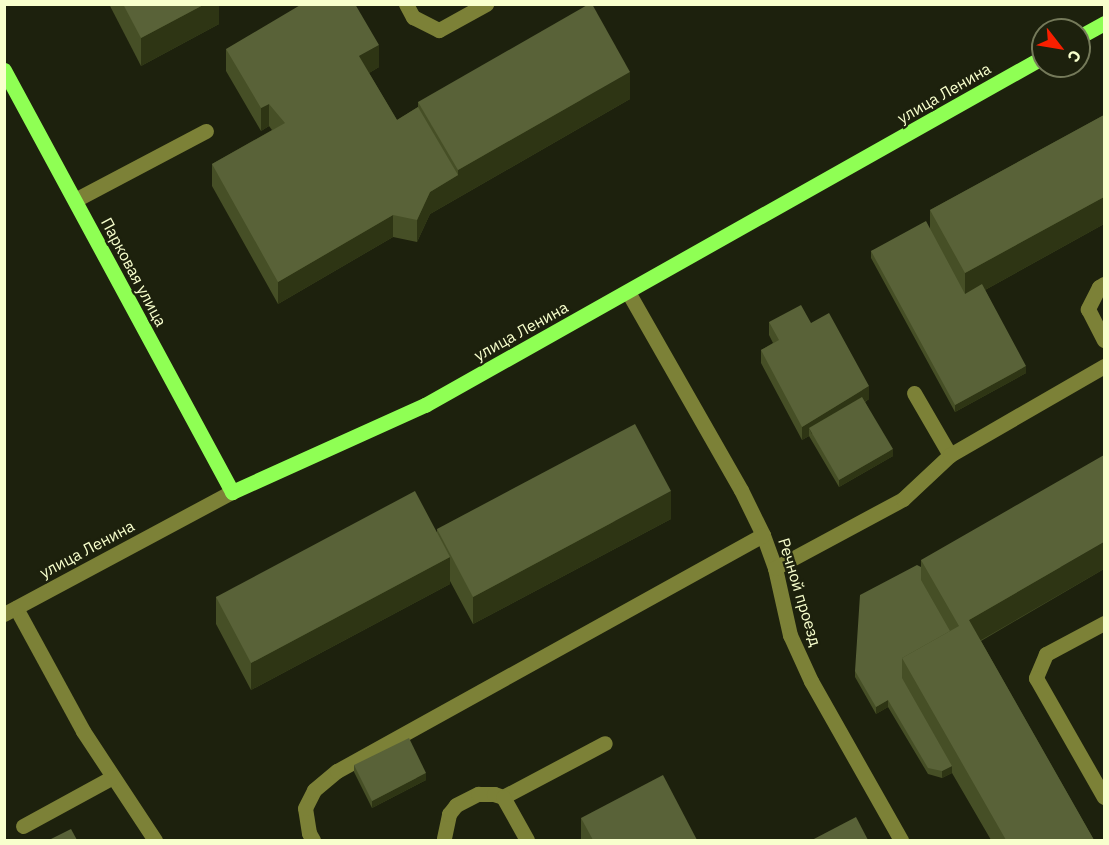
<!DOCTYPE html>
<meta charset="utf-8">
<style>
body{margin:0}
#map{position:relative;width:1109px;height:845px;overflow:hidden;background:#1d210d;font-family:"IBM Plex Sans",sans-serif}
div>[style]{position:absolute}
.minor>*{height:15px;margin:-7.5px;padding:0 7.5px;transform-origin:7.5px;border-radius:7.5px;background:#7c8137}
.major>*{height:15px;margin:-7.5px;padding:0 7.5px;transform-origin:7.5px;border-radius:7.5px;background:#8fff54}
.wall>*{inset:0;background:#464f26}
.shaded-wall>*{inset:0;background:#2e3514}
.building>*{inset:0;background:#596238}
span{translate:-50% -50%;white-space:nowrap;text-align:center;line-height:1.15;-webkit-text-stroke:4.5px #1d210d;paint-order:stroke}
.street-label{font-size:16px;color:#f8ffcd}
.frame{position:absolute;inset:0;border:6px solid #f8ffcd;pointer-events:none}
.north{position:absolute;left:1031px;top:18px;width:60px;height:60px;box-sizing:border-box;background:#1d210d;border:2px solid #757a5a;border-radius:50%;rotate:121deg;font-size:16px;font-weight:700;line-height:24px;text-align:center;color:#f8ffcd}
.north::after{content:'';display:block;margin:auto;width:21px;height:27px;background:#f81f00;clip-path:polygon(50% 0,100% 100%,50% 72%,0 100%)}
</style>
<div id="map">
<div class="minor">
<div style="left:406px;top:4px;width:15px;rotate:62deg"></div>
<div style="left:413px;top:17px;width:29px;rotate:27deg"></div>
<div style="left:439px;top:30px;width:54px;rotate:-29deg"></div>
<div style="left:75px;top:200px;width:148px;rotate:-27.8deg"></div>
<div style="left:1104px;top:284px;width:6px;rotate:149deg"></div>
<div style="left:1099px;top:287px;width:25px;rotate:117deg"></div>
<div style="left:1088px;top:309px;width:35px;rotate:63deg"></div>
<div style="left:628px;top:292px;width:228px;rotate:60.3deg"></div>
<div style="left:741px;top:490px;width:50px;rotate:63.9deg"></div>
<div style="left:763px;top:535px;width:35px;rotate:70deg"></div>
<div style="left:775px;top:568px;width:69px;rotate:77.4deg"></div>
<div style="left:790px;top:635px;width:51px;rotate:65.5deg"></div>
<div style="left:811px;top:681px;width:183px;rotate:60.5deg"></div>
<div style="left:914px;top:393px;width:72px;rotate:59.9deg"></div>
<div style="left:775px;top:568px;width:145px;rotate:-28.3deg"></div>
<div style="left:903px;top:499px;width:64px;rotate:-43.1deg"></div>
<div style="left:950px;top:455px;width:178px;rotate:-30deg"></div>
<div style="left:16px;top:608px;width:140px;rotate:61.4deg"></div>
<div style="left:83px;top:731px;width:131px;rotate:56.6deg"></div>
<div style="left:4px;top:614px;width:259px;rotate:-28.2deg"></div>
<div style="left:1104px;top:623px;width:66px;rotate:151.9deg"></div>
<div style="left:1046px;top:654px;width:26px;rotate:113deg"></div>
<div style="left:1036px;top:678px;width:137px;rotate:60.3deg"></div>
<div style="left:503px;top:797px;width:115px;rotate:-27.9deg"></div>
<div style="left:23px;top:826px;width:102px;rotate:-28.6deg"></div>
<div style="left:444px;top:838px;width:25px;rotate:-78deg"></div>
<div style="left:449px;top:814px;width:11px;rotate:-52deg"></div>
<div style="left:456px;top:805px;width:25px;rotate:-27deg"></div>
<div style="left:478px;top:794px;width:16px"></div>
<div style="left:494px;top:794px;width:9px;rotate:18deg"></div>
<div style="left:503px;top:797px;width:49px;rotate:60.8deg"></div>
<div style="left:313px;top:840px;width:8px;rotate:-120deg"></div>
<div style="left:309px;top:833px;width:25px;rotate:-99deg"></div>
<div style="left:305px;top:808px;width:20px;rotate:-63deg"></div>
<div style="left:314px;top:790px;width:30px;rotate:-40deg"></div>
<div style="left:337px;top:771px;width:487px;rotate:-29deg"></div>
</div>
<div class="major">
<div style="left:1079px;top:37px;width:29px;rotate:-29deg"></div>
<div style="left:4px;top:70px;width:480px;rotate:61.6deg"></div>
<div style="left:232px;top:492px;width:212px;rotate:-24.3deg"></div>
<div style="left:425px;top:405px;width:709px;rotate:-29.38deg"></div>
</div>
<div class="wall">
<div style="clip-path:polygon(109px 4px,219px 4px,219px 24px,141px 66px)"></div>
<div style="clip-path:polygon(226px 49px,379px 67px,369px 73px,397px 120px,418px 107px,418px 102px,630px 99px,430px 214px,417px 242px,393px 237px,278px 304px,212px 186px,212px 164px,272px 130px,269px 126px,261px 131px,226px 71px)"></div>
<div style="clip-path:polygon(1104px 115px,1104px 224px,985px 290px,1026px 373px,955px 412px,871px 258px,871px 251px,930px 230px,930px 210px)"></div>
<div style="clip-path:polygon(769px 322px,811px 323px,869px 399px,865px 402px,893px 456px,839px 487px,809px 436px,802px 440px,761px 363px,761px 350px,773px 343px,769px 335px)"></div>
<div style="clip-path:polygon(671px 519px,473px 624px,450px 581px,450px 584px,251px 690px,216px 624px,216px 597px,437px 532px,437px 529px)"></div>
<div style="clip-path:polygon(921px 560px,1104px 569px,981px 641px,1094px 840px,991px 840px,952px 773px,942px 778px,928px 774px,888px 707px,876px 714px,855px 677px,855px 671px,921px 567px)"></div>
<div style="clip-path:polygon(354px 765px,426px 780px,372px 808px,354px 772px)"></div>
<div style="clip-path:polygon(581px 818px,697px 840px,581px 840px)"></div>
</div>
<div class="shaded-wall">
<div style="clip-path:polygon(205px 4px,219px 4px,219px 24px,141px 66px,141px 38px)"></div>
<div style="clip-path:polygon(379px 45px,379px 67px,359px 79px,359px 56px)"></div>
<div style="clip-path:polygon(630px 72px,630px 99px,430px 214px,417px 242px,417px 220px,430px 192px,458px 175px,458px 170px)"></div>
<div style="clip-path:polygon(269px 104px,269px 126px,261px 131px,261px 108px)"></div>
<div style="clip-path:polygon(1104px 197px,1104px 224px,965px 301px,965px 273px)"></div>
<div style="clip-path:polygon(393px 215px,393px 237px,278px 304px,278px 282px)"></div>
<div style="clip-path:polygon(1026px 366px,1026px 373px,955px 412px,955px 405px)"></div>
<div style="clip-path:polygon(869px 386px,869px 399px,812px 434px,809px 428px,809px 436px,802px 440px,802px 427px)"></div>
<div style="clip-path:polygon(893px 449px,893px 456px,839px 487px,839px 480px)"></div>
<div style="clip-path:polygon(671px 491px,671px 519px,473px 624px,473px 597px)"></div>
<div style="clip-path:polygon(1104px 542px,1104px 569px,969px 647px,969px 620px)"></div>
<div style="clip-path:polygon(450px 557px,450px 584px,251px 690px,251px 663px)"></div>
<div style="clip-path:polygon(888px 700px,888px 707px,876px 714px,876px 707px)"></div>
<div style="clip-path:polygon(952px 766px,952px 773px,942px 778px,942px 771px)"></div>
<div style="clip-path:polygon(426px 773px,426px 780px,372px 808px,372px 801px)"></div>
</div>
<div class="building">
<div style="clip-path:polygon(123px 4px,205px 4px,141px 38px)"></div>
<div style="clip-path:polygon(302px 4px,355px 4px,379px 45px,359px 56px,397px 120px,418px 107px,458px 175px,430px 192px,417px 220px,393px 215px,278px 282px,212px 164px,285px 123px,269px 104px,261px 108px,226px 49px)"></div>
<div style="clip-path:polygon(589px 4px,592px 4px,630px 72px,458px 170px,418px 102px)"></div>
<div style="clip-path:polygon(1104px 115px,1104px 197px,965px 273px,930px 210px)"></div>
<div style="clip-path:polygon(926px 221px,965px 294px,982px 284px,1026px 366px,955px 405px,871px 251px)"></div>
<div style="clip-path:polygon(801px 305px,811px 323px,829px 313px,869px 386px,802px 427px,761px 350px,779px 340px,769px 322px)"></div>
<div style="clip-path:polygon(862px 397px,893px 449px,839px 480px,809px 428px)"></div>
<div style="clip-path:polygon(635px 424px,671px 491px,473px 597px,437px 529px)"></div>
<div style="clip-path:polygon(1104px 455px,1104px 542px,969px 620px,1094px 840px,1006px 840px,902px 658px,959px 626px,921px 560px)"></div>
<div style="clip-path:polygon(415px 491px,450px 557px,251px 663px,216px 597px)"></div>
<div style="clip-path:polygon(917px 565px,921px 567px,921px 580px,950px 631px,902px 658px,902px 678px,952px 766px,942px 771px,928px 768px,888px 700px,876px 707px,855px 671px,860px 595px)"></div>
<div style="clip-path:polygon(409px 738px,426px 773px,372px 801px,354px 765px)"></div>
<div style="clip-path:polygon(663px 775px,697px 840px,593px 840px,581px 818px)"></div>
<div style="clip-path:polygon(856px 817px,868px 840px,812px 840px)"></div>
<div style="clip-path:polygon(71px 829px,77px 840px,49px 840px)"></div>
</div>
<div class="street-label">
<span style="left:944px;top:93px;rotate:-30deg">улица Ленина</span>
<span style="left:134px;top:272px;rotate:62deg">Парковая улица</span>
<span style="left:521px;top:331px;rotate:-29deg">улица Ленина</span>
<span style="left:87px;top:549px;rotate:-28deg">улица Ленина</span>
<span style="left:800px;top:592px;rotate:73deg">Речной проезд</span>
</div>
<div class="frame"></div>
<div class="north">С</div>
</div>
